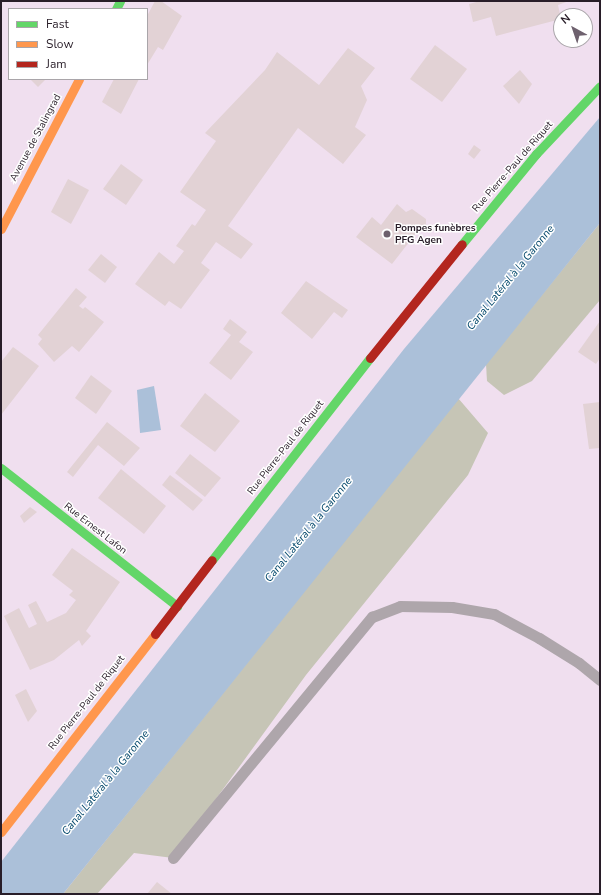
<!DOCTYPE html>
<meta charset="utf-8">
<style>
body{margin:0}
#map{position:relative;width:601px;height:895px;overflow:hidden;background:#f0dfef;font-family:"Nunito Sans",sans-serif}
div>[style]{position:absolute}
.forest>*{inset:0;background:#c6c5b6}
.water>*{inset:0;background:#abc0d9}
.building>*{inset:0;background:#e2d2d5}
.lane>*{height:11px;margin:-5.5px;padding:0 5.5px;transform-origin:5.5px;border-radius:5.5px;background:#aea6ab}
.fast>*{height:9px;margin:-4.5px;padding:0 4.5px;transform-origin:4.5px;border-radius:4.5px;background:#63d668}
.slow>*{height:9px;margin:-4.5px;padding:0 4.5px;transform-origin:4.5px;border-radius:4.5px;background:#ff974d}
.jam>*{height:9px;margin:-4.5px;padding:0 4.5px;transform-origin:4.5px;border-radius:4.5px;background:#b3261e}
.dots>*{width:11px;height:11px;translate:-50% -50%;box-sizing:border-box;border:2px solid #fff;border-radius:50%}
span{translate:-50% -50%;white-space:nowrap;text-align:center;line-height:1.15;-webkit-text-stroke:3px #fff;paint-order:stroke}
.street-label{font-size:10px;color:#281d28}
.poi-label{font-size:10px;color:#281d28;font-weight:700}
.left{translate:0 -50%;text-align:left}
.water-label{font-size:11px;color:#00466a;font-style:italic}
.frame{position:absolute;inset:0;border:2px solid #281d28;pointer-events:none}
.legend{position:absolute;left:8px;top:8px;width:140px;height:72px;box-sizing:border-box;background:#fff;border:1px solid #a9a5a9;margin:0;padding:5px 7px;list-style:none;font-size:12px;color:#281d28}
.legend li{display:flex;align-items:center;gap:8px;height:20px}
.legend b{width:20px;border:1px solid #a9a5a9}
.north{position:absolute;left:553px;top:8px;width:40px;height:40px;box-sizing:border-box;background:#fff;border:1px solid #a9a5a9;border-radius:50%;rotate:320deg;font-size:11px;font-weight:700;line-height:16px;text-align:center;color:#281d28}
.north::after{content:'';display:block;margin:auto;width:14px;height:18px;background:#6e616e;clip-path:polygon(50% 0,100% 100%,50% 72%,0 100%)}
</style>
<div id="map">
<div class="forest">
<div style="clip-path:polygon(600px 223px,600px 300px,532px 381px,504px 395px,487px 381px,486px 364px)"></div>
<div style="clip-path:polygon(458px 398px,488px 433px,468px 475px,306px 675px,173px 858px,134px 853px,97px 894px,63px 894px)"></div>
</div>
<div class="water">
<div style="clip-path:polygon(600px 117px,600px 223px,63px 894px,1px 894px,1px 862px,404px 349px)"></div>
<div style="clip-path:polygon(154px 386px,161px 430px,140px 433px,137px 390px)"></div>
</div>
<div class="building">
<div style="clip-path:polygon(155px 1px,161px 1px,182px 16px,163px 50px,158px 47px,147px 65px,147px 16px)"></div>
<div style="clip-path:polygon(480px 1px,569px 1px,558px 5px,561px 19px,496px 36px,491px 17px,473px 22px,469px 4px)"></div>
<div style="clip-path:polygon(435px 45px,467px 69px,442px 102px,410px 79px)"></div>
<div style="clip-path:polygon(348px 48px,375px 68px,361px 86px,367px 100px,355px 127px,366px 135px,343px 164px,298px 128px,228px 226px,253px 244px,241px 259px,216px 242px,201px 263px,210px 270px,181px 309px,169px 301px,165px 306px,135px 284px,159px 252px,174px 264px,184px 251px,176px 246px,192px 224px,195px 226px,206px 210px,180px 192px,216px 141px,205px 133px,265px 70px,277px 52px,319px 85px)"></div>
<div style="clip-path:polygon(520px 70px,532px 84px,519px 104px,503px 86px)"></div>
<div style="clip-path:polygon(30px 79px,46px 79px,38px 87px)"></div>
<div style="clip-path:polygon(114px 79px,139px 79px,121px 114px,102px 102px)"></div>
<div style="clip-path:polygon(474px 145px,481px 150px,474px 159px,468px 154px)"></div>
<div style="clip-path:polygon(121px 164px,143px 180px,126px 205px,103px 189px)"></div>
<div style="clip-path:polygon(68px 179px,89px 190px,71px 224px,51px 212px)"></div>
<div style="clip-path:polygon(397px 204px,406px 212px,412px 209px,426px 219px,426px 224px,421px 232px,417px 232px,392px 264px,356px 237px,372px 217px,381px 225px)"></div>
<div style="clip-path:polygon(101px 254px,117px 267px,105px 283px,88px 270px)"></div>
<div style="clip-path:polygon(306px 281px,348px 310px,342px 318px,334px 312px,312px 339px,281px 313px)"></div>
<div style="clip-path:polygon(76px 288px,87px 297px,79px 306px,83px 309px,85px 307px,104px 322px,79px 352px,72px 346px,54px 362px,38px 344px,42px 339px,38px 335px)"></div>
<div style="clip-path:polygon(230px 319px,247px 332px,239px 342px,253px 352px,231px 380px,209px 363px,231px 335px,223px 329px)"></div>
<div style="clip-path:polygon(600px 321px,600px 358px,596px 364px,578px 352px)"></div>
<div style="clip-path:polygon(13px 347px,39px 366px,1px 415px,1px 362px)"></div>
<div style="clip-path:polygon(91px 375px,112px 391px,96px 414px,75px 398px)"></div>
<div style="clip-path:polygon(205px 393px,240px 421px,215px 452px,180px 426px)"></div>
<div style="clip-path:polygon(600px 402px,600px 448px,589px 449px,583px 404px)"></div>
<div style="clip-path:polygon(107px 422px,140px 448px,124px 466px,98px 445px,73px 477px,67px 472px)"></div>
<div style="clip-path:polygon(190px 454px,221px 478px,205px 497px,175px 473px)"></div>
<div style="clip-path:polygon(121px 469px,166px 506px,144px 534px,98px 498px)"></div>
<div style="clip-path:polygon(170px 475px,203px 500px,193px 511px,162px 485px)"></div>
<div style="clip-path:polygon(30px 507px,37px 512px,24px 523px,20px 516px)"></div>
<div style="clip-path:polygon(72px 548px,120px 582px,86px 631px,91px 636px,82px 646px,79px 640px,54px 660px,30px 670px,4px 616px,19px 608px,29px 628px,37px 624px,28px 605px,36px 601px,47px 622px,66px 613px,76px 600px,69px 595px,73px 591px,52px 575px)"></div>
<div style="clip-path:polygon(26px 689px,37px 711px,28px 722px,15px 695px)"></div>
<div style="clip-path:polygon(157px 882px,172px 894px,147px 894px)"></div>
</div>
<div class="lane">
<div style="left:173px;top:858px;width:313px;rotate:-50.5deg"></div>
<div style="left:372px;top:617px;width:30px;rotate:-21deg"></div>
<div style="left:400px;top:606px;width:52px;rotate:1.1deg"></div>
<div style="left:452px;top:607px;width:43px;rotate:9.5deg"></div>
<div style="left:494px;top:614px;width:51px;rotate:28.1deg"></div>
<div style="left:539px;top:638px;width:47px;rotate:32deg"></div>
<div style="left:579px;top:663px;width:27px;rotate:39deg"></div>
</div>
<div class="fast">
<div style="left:116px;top:9px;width:9px;rotate:-63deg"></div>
<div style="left:462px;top:244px;width:117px;rotate:-50.6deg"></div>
<div style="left:536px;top:154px;width:93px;rotate:-46.7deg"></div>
<div style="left:1px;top:468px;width:224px;rotate:38.1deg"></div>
<div style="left:212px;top:560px;width:256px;rotate:-52deg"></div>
</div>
<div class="slow">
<div style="left:1px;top:229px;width:169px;rotate:-62.5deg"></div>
<div style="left:1px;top:832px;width:251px;rotate:-52.1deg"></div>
</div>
<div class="jam">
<div style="left:370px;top:358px;width:146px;rotate:-51.1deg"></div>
<div style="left:155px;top:634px;width:93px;rotate:-52.4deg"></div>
</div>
<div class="dots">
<div style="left:387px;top:234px;background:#6e616e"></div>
</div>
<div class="street-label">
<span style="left:36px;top:138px;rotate:-62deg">Avenue de Stalingrad</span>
<span style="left:513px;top:167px;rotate:-49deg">Rue Pierre-Paul de Riquet</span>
<span style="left:286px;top:448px;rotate:-52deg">Rue Pierre-Paul de Riquet</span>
<span style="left:95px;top:529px;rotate:38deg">Rue Ernest Lafon</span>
<span style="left:87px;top:703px;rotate:-52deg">Rue Pierre-Paul de Riquet</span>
</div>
<div class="poi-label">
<span class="left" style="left:395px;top:234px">Pompes funèbres<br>PFG Agen</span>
</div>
<div class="water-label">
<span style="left:511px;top:278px;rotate:-51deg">Canal Latéral à la Garonne</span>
<span style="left:309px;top:530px;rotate:-51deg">Canal Latéral à la Garonne</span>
<span style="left:106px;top:783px;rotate:-51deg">Canal Latéral à la Garonne</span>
</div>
<div class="frame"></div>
<ul class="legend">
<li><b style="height:5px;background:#63d668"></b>Fast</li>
<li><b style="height:5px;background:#ff974d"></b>Slow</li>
<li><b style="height:5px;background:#b3261e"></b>Jam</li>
</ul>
<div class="north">N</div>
</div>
